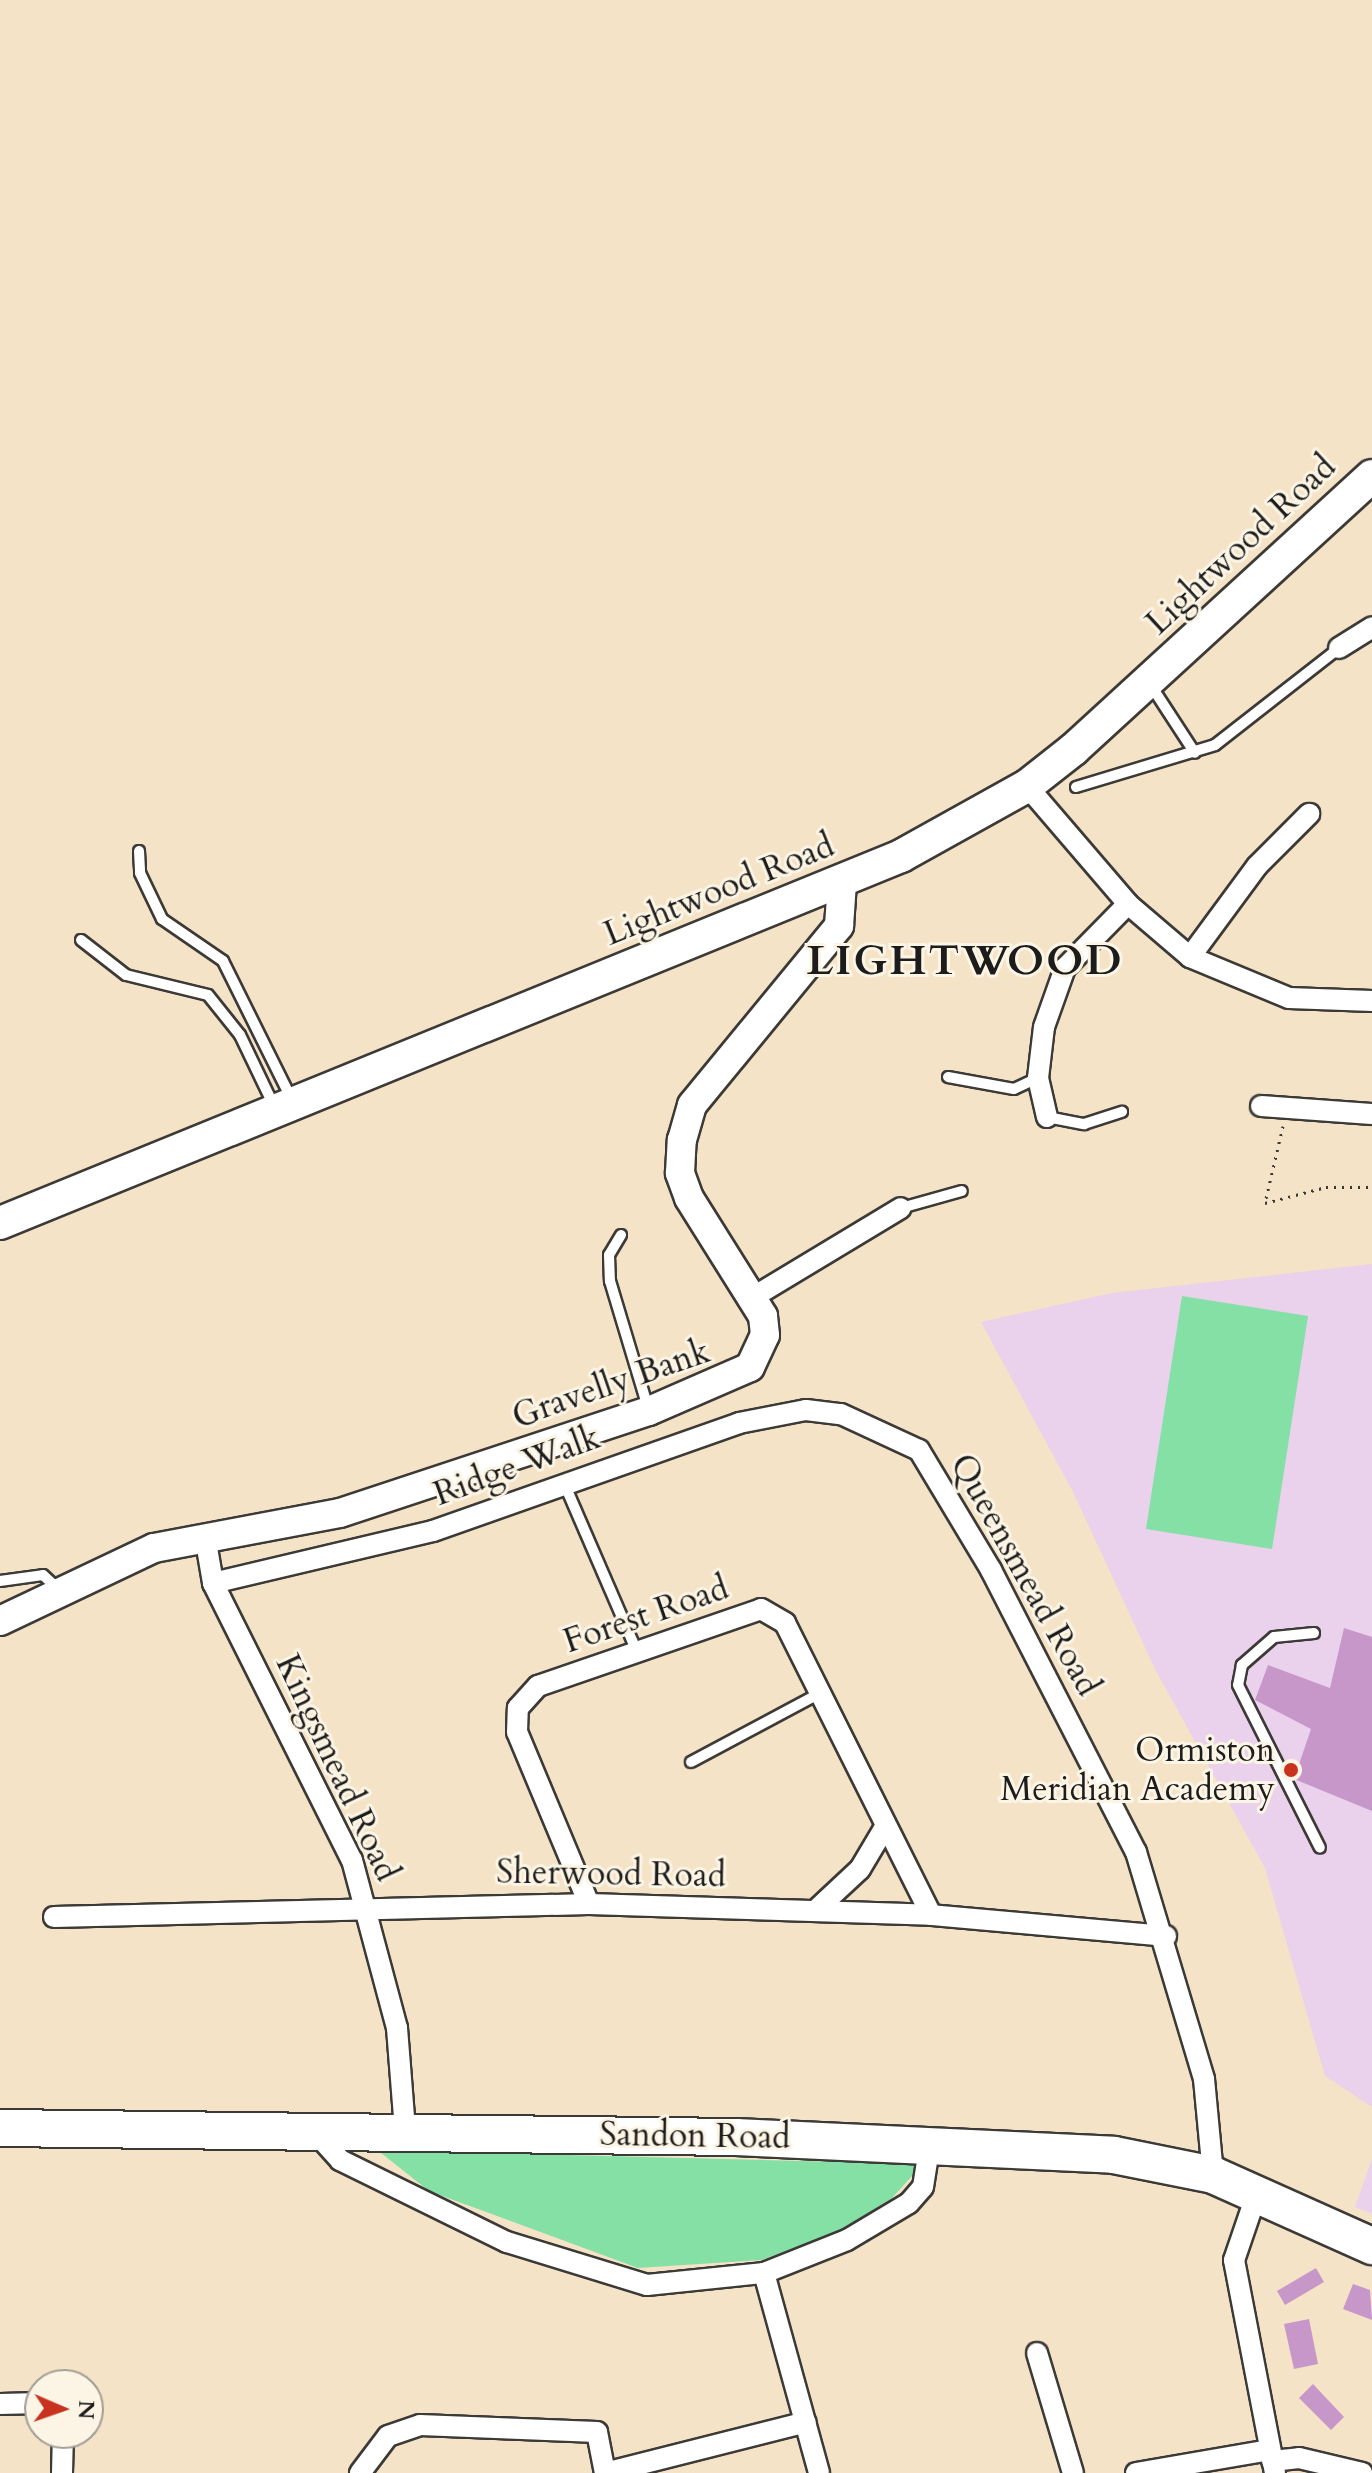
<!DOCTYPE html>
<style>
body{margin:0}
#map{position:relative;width:1372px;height:2473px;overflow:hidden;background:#f4e3c7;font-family:Cardo,serif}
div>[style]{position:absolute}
.built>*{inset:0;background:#ead1ec}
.green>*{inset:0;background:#85e0a5}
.building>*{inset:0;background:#c897c9}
.path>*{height:3px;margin-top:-1.5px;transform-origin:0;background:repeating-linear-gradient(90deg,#3c3a36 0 2px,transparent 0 8px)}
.roads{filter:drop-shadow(2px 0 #3c3a36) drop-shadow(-2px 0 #3c3a36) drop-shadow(0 2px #3c3a36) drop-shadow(0 -2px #3c3a36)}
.lane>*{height:10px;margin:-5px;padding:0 5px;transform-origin:5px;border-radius:5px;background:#fff}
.street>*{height:20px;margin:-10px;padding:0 10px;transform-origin:10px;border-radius:10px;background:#fff}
.secondary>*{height:28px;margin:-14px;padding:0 14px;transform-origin:14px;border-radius:14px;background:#fff}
.primary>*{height:32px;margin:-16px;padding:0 16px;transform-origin:16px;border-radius:16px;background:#fff}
.highway>*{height:36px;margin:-18px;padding:0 18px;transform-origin:18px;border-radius:18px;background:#fff}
.dots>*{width:22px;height:22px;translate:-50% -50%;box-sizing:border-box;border:4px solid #fcf5e5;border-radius:50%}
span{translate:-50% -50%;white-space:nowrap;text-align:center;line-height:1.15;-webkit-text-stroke:6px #fcf5e5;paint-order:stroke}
.street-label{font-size:34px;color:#1c1c1c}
.poi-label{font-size:34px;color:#1c1c1c}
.right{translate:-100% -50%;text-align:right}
.district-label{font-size:42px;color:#1c1c1c;font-weight:700;letter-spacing:2px}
.north{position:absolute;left:24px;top:2369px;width:80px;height:80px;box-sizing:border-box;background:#fcf5e5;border:2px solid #a29e95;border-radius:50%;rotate:92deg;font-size:22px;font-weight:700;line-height:32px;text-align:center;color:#1c1c1c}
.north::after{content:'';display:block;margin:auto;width:28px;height:36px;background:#c8321e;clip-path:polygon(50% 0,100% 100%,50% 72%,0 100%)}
</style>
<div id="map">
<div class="built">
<div style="clip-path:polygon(1372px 1264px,1372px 2107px,1325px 2076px,1265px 1868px,1156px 1671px,1073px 1492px,981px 1322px,1112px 1293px)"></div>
<div style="clip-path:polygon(1372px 2159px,1372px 2214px,1355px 2207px)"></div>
</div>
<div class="green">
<div style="clip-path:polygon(1182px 1296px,1308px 1316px,1272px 1549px,1146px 1529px)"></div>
<div style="clip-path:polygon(381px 2153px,492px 2153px,923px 2164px,892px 2198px,840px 2231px,761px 2260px,638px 2268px,429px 2191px)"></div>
</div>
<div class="building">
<div style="clip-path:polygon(1344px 1628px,1372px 1637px,1372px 1811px,1294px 1779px,1311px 1729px,1255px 1700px,1268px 1665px,1330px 1688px)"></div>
<div style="clip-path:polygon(1316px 2268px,1324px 2282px,1285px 2305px,1277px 2291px)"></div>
<div style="clip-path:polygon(1353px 2284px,1370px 2290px,1372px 2320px,1343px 2309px)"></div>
<div style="clip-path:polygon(1309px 2319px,1318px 2364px,1294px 2369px,1284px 2324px)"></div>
<div style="clip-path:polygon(1313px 2384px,1344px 2417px,1331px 2430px,1299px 2398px)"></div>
</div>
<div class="path">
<div style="left:1283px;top:1126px;width:79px;rotate:103.2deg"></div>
<div style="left:1265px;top:1203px;width:63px;rotate:-14.7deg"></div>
<div style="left:1326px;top:1187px;width:46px"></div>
</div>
<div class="roads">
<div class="lane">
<div style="left:1150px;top:684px;width:82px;rotate:56.9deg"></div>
<div style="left:1076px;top:787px;width:145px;rotate:-16.8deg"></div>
<div style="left:1215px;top:745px;width:157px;rotate:-38deg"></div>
<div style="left:139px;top:851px;width:22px;rotate:87deg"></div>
<div style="left:140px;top:873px;width:51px;rotate:64.4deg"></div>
<div style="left:162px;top:919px;width:74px;rotate:34.5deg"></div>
<div style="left:223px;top:961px;width:153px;rotate:63.6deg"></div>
<div style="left:81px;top:940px;width:57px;rotate:37.9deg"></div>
<div style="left:126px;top:975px;width:84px;rotate:13.7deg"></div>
<div style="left:208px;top:995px;width:51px;rotate:51.3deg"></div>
<div style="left:240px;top:1035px;width:81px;rotate:64.4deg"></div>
<div style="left:948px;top:1077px;width:67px;rotate:10.3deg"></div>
<div style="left:1014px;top:1089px;width:26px;rotate:-25deg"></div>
<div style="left:1047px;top:1117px;width:38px;rotate:11deg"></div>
<div style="left:1084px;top:1124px;width:40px;rotate:-18deg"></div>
<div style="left:901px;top:1208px;width:63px;rotate:-15.6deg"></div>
<div style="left:621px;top:1235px;width:23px;rotate:121deg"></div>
<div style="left:609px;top:1255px;width:26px;rotate:88deg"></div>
<div style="left:610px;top:1281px;width:133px;rotate:73.3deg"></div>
<div style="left:564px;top:1483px;width:184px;rotate:66.6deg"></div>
<div style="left:0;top:1581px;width:43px;rotate:-7.9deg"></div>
<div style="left:43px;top:1575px;width:22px;rotate:43deg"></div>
<div style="left:1314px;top:1633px;width:40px;rotate:174.3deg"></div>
<div style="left:1274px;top:1637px;width:43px;rotate:138.8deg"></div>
<div style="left:1242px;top:1665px;width:20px;rotate:101deg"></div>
<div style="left:1238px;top:1685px;width:182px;rotate:63.3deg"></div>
<div style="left:691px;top:1762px;width:146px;rotate:-28.1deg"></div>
</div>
<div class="street">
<div style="left:1339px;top:648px;width:39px;rotate:-32deg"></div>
<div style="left:1027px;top:786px;width:155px;rotate:49.4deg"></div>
<div style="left:1128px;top:904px;width:82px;rotate:40.5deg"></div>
<div style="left:1190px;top:957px;width:107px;rotate:22.5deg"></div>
<div style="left:1289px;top:998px;width:83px;rotate:2.1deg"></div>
<div style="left:1190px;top:957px;width:113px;rotate:-53.6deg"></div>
<div style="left:1257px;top:866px;width:74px;rotate:-45deg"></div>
<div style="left:1261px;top:1106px;width:111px;rotate:4.1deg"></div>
<div style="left:1047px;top:1117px;width:40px;rotate:-103deg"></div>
<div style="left:1038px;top:1078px;width:51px;rotate:-83.3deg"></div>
<div style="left:1044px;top:1027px;width:63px;rotate:-70.4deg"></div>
<div style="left:1065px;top:968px;width:90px;rotate:-45.5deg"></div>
<div style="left:755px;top:1296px;width:170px;rotate:-31.1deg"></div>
<div style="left:205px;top:1536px;width:48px;rotate:80.3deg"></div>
<div style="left:213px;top:1583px;width:310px;rotate:63.4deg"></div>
<div style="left:352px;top:1860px;width:174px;rotate:75deg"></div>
<div style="left:397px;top:2028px;width:101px;rotate:85.5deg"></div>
<div style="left:213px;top:1583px;width:226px;rotate:-13.3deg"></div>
<div style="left:433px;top:1531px;width:324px;rotate:-19.4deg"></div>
<div style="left:739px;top:1423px;width:68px;rotate:-11deg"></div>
<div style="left:806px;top:1410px;width:35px;rotate:7deg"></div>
<div style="left:841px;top:1414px;width:86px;rotate:24.8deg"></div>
<div style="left:919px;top:1450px;width:140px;rotate:59deg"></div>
<div style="left:991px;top:1570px;width:317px;rotate:62.8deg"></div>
<div style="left:1136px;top:1852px;width:237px;rotate:73.3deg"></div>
<div style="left:1204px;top:2079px;width:96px;rotate:84.6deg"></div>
<div style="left:589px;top:1904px;width:186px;rotate:-112.7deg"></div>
<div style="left:517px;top:1732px;width:24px;rotate:-88deg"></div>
<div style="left:518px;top:1708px;width:30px;rotate:-48deg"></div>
<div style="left:538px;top:1686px;width:236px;rotate:-19deg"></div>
<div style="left:761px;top:1609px;width:28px;rotate:30deg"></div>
<div style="left:785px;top:1623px;width:326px;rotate:63.4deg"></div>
<div style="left:816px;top:1910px;width:60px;rotate:-43deg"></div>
<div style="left:860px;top:1869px;width:49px;rotate:-59.2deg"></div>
<div style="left:54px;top:1917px;width:535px;rotate:-1.39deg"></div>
<div style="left:589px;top:1904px;width:342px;rotate:1.8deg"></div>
<div style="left:931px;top:1915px;width:236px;rotate:5.1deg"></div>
<div style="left:315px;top:2132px;width:38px;rotate:48deg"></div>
<div style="left:340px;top:2160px;width:186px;rotate:26.2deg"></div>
<div style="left:507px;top:2242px;width:146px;rotate:17.1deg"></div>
<div style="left:647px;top:2285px;width:118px;rotate:-5.9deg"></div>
<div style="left:764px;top:2273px;width:89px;rotate:-21.7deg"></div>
<div style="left:847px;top:2240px;width:72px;rotate:-30.8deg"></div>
<div style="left:909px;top:2203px;width:21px;rotate:-49deg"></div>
<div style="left:923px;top:2187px;width:45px;rotate:-81deg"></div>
<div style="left:1257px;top:2193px;width:71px;rotate:108.9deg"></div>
<div style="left:1234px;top:2260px;width:217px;rotate:79.1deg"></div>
<div style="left:764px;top:2273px;width:207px;rotate:74.6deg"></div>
<div style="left:1037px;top:2353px;width:125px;rotate:73.3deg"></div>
<div style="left:88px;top:2401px;width:1px;rotate:-90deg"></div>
<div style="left:0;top:2404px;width:40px;rotate:-1.4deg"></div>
<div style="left:1272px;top:2461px;width:27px;rotate:-6deg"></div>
<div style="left:1299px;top:2458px;width:65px;rotate:13.4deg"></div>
<div style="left:62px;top:2473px;width:40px;rotate:-88.6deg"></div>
<div style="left:360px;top:2473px;width:46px;rotate:-52.9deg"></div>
<div style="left:388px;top:2436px;width:34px;rotate:-19deg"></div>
<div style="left:420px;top:2425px;width:177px;rotate:2.3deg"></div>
<div style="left:597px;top:2432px;width:42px;rotate:79deg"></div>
<div style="left:605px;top:2473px;width:207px;rotate:-14.2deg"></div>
<div style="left:1136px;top:2473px;width:135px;rotate:-9.8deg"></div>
</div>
<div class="secondary">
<div style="left:0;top:1621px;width:170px;rotate:-25.4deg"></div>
<div style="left:154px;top:1548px;width:189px;rotate:-10.7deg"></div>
<div style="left:340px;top:1513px;width:325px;rotate:-18.3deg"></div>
<div style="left:649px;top:1411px;width:110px;rotate:-23.5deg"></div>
<div style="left:750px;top:1367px;width:35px;rotate:-65deg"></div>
<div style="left:765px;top:1335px;width:19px;rotate:-96deg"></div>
<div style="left:763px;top:1316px;width:139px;rotate:-122.1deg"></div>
<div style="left:689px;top:1198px;width:27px;rotate:-110deg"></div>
<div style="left:680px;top:1173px;width:33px;rotate:-87deg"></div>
<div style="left:682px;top:1140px;width:36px;rotate:-74deg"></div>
<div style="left:692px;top:1105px;width:232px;rotate:-50.6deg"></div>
<div style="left:839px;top:926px;width:43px;rotate:-86deg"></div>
</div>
<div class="primary">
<div style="left:0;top:1223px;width:973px;rotate:-22.16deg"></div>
<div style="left:901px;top:856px;width:144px;rotate:-29.1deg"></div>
<div style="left:1027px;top:786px;width:60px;rotate:-38.2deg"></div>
<div style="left:1074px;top:749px;width:404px;rotate:-42.5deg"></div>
</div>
<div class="highway">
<div style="left:0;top:2128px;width:736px;rotate:0.7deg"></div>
<div style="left:736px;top:2137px;width:378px;rotate:2.7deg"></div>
<div style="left:1114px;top:2155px;width:101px;rotate:11.4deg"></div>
<div style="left:1213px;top:2175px;width:174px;rotate:24.1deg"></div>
</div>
</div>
<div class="dots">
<div style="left:1291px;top:1770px;background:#c8321e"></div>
</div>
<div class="street-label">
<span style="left:1241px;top:545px;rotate:-43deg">Lightwood Road</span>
<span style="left:719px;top:890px;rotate:-22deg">Lightwood Road</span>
<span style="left:611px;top:1384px;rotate:-19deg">Gravelly Bank</span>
<span style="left:517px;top:1466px;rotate:-20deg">Ridge Walk</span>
<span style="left:1025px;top:1575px;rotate:61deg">Queensmead Road</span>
<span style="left:646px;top:1615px;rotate:-19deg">Forest Road</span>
<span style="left:337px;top:1768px;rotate:65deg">Kingsmead Road</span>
<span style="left:611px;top:1874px;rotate:1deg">Sherwood Road</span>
<span style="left:695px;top:2136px;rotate:1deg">Sandon Road</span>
</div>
<div class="poi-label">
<span class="right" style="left:1275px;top:1770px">Ormiston<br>Meridian Academy</span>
</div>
<div class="district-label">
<span style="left:965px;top:961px">LIGHTWOOD</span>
</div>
<div class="north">N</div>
</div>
